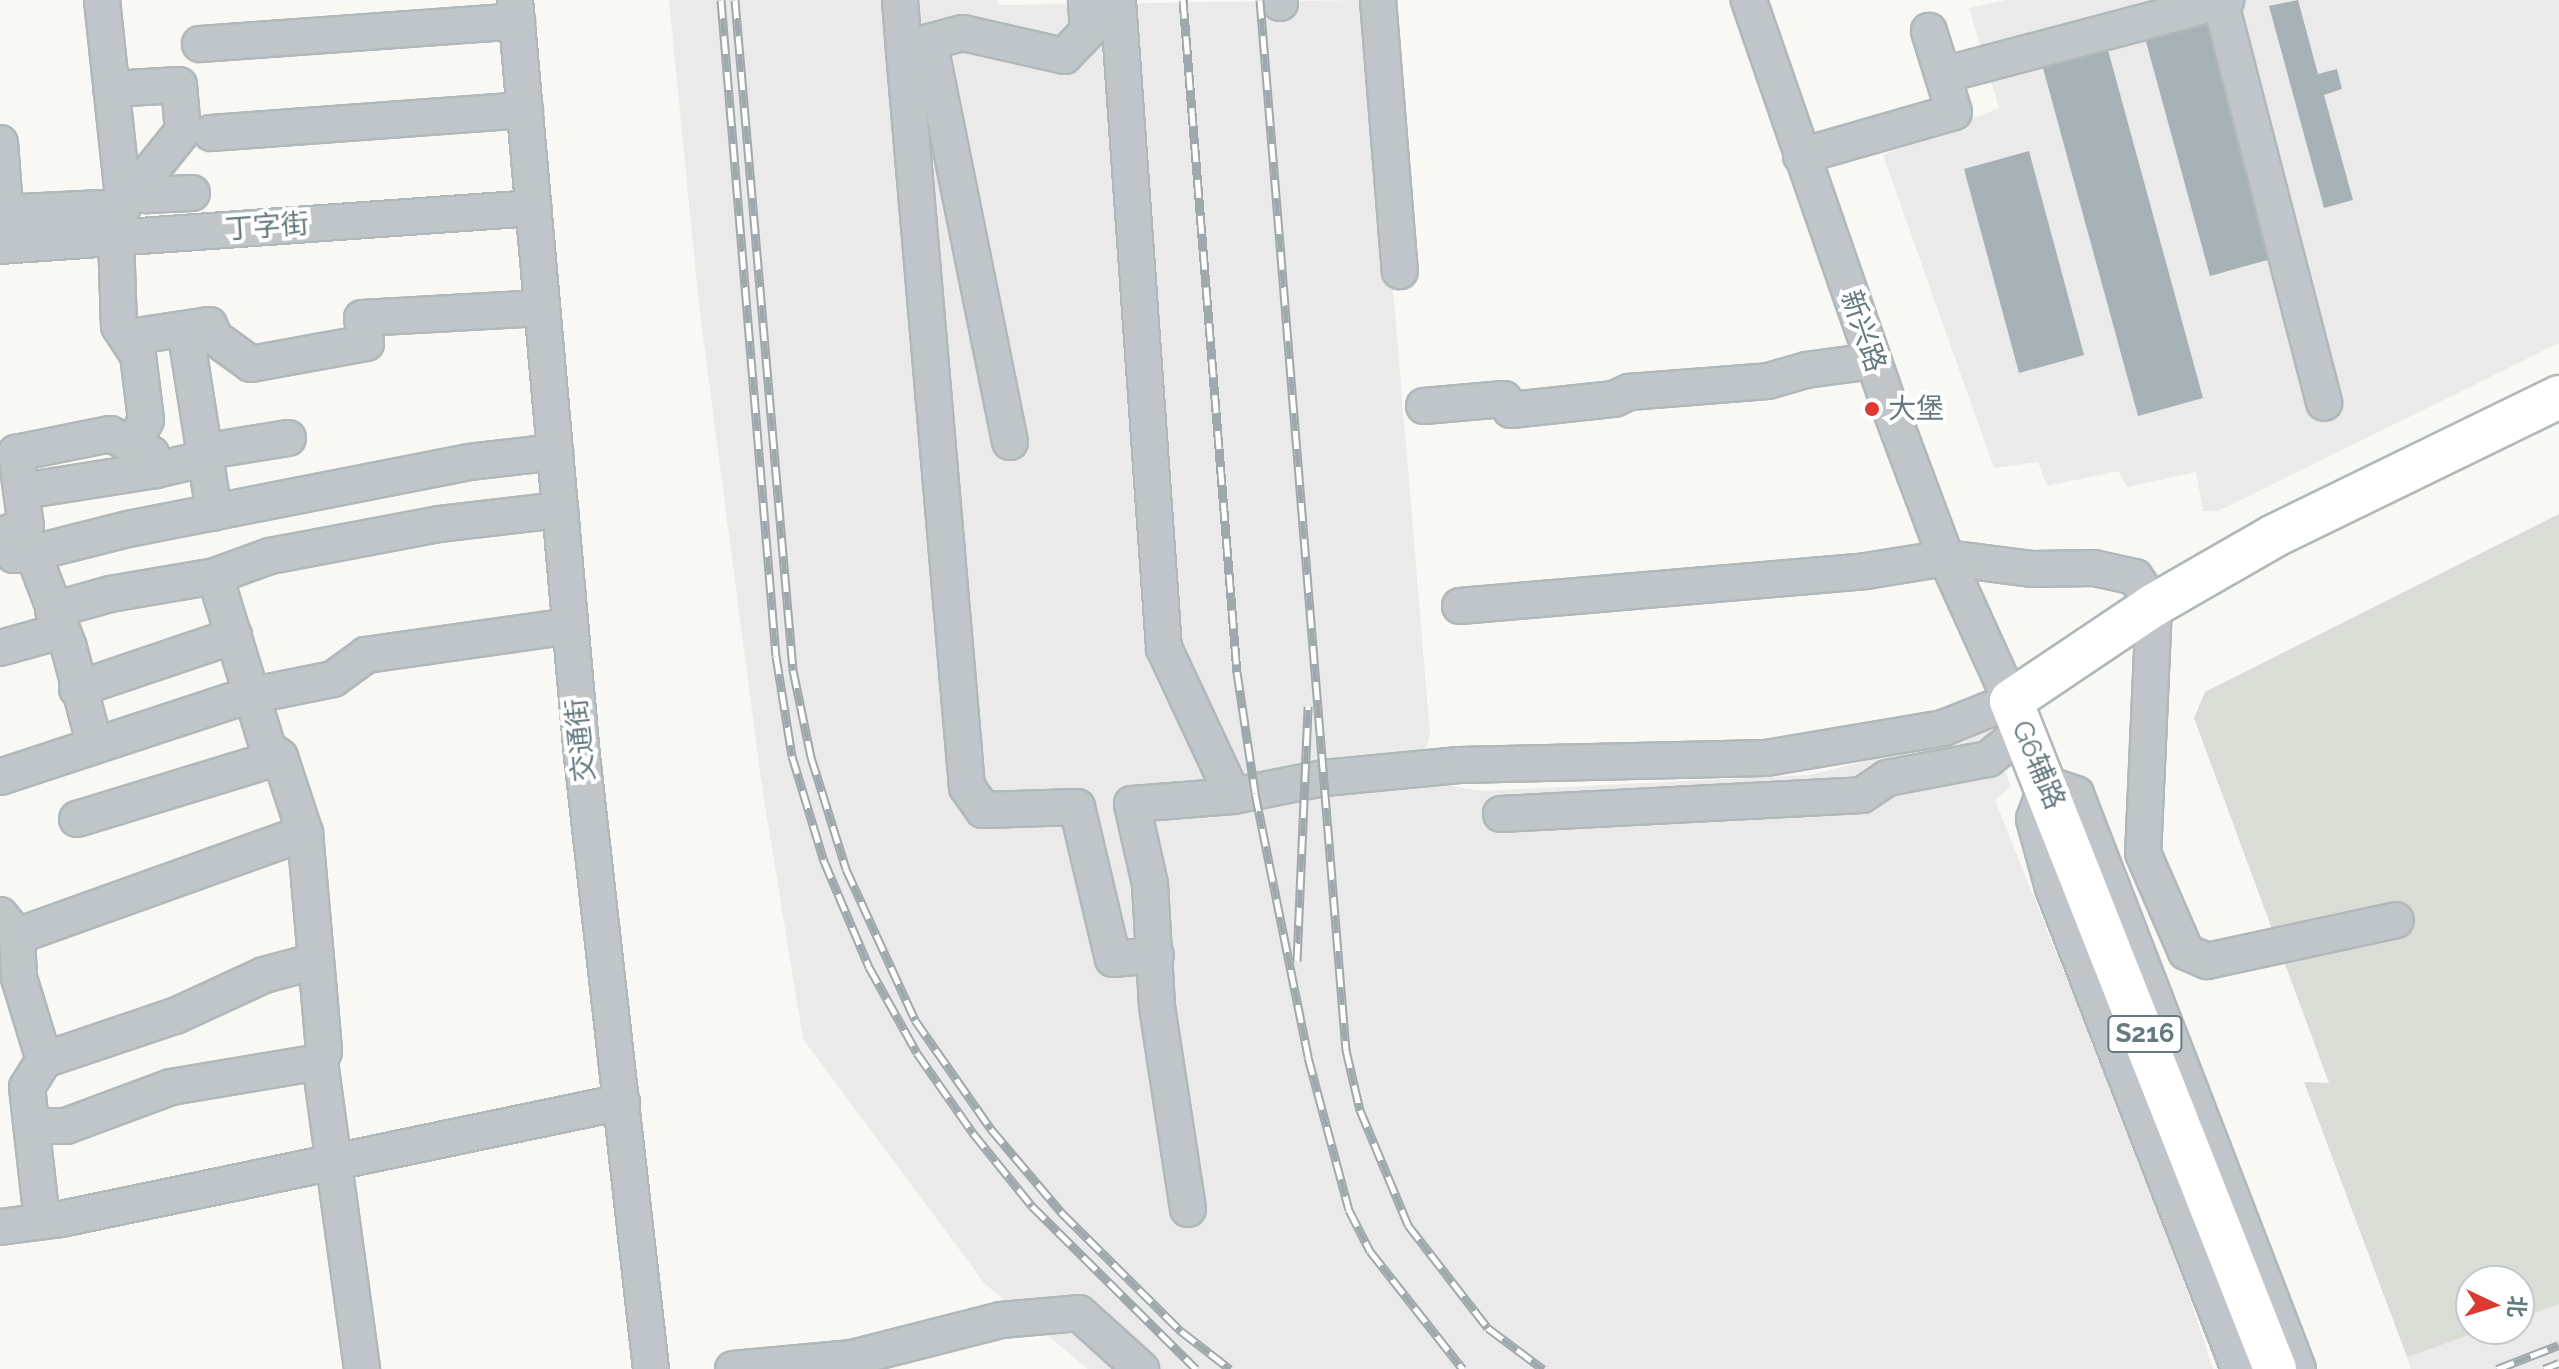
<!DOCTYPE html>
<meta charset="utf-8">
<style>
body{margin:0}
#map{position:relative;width:2559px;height:1369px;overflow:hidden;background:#f8f8f5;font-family:Raleway,"Noto Sans SC",sans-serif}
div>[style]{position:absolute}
.built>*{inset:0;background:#e9eae9}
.green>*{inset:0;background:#d9ddd5}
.building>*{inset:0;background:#a6b1b5}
.roads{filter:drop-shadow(2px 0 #b1b8ba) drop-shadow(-2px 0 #b1b8ba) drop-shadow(0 2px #b1b8ba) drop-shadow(0 -2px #b1b8ba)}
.minor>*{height:34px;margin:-17px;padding:0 17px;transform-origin:17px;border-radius:17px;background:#bfc5c8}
.major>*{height:42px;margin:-21px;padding:0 21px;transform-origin:21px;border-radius:21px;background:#fff}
.rail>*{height:9px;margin-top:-4.5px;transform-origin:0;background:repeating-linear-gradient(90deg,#fff 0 18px,#9fa9ac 0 36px);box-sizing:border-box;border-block:2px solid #9fa9ac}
.dots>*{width:22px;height:22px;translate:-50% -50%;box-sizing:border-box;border:4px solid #fff;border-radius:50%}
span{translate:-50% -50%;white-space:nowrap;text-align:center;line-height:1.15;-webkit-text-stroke:8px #fff;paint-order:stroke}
.shield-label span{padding:2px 6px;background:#fff;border:2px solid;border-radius:6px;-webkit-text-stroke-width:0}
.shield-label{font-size:26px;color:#647980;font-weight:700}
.street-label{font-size:28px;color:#647980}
.poi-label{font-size:28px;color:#647980}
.left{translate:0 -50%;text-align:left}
.north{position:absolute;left:2455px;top:1265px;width:80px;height:80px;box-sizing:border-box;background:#fff;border:2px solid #c1c9cc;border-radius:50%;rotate:94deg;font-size:22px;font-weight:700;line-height:32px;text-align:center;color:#647980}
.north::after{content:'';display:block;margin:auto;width:28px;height:36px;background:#de3930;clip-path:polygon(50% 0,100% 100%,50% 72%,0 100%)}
</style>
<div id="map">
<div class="built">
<div style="clip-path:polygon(669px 0,997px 0,999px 5px,1369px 0,1430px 735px,1415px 780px,1481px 791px,1809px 775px,1990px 731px,2011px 787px,1995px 800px,2167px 1230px,2213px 1369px,1088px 1369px,985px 1284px,803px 1039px,761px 780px,699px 305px)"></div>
<div style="clip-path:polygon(2006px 0,2559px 0,2559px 343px,2218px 511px,2203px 511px,2196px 472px,2127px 487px,2118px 471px,2047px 486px,2038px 462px,1994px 468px,1883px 155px,1999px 108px,1969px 8px)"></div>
<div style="clip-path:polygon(2559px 1304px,2559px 1369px,2411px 1369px,2407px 1357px,2487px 1329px,2519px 1329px,2519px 1318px)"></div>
</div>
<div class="green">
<div style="clip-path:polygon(2559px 514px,2559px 1304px,2519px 1318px,2519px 1281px,2471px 1281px,2471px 1329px,2487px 1329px,2407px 1357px,2304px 1082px,2329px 1083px,2194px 718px,2205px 692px)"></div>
</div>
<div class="building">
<div style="clip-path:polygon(2298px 0,2318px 74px,2337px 69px,2342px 89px,2324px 95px,2353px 200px,2324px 208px,2269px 6px)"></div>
<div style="clip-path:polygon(2214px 19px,2278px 257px,2210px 276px,2145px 38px)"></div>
<div style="clip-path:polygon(2108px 50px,2203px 398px,2138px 416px,2043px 68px)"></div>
<div style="clip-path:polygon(2029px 151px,2084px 355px,2019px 373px,1964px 169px)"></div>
</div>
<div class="roads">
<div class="minor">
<div style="left:102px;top:0;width:196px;rotate:83.9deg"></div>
<div style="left:515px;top:0;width:759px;rotate:84.94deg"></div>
<div style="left:582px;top:756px;width:617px;rotate:83.58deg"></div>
<div style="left:900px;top:0;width:51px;rotate:85.5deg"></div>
<div style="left:904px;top:51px;width:22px;rotate:-18deg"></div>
<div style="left:1118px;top:0;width:650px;rotate:85.94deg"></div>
<div style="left:1164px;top:648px;width:163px;rotate:65deg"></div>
<div style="left:1280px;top:0;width:3px;rotate:90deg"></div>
<div style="left:1378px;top:0;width:272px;rotate:85.4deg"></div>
<div style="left:2220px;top:0;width:416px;rotate:75.5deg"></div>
<div style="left:200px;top:44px;width:318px;rotate:-4.1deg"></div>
<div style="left:904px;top:51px;width:739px;rotate:85.11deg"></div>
<div style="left:967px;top:787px;width:28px;rotate:55deg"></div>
<div style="left:983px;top:810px;width:94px;rotate:-1.8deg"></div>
<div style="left:1077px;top:807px;width:156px;rotate:76.7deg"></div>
<div style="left:1113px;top:959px;width:43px;rotate:-5.3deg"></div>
<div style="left:1943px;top:75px;width:293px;rotate:-14.8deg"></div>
<div style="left:211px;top:133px;width:315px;rotate:-4.2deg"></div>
<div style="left:0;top:143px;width:90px;rotate:85.6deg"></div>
<div style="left:1801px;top:156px;width:159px;rotate:-16deg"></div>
<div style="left:1954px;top:112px;width:85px;rotate:-107.2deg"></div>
<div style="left:136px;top:189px;width:12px;rotate:31deg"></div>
<div style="left:146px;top:195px;width:46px;rotate:-2.5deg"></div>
<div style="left:0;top:213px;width:123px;rotate:-2.8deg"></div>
<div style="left:123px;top:207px;width:12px;rotate:-90deg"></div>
<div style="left:123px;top:195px;width:14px;rotate:-25deg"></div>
<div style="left:136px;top:189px;width:75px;rotate:-51deg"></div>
<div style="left:183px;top:131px;width:46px;rotate:-95deg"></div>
<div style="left:179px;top:85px;width:68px;rotate:176.6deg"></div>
<div style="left:116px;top:237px;width:89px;rotate:88.1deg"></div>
<div style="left:119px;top:326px;width:35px;rotate:57deg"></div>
<div style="left:138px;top:355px;width:65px;rotate:83deg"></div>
<div style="left:146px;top:420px;width:26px;rotate:118deg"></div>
<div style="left:0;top:246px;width:535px;rotate:-4.07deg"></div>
<div style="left:185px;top:329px;width:186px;rotate:81deg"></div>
<div style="left:130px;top:337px;width:80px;rotate:-8.6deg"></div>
<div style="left:209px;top:325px;width:14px;rotate:65deg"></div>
<div style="left:215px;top:338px;width:44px;rotate:35.8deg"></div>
<div style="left:251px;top:364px;width:117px;rotate:-10.3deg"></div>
<div style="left:366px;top:343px;width:25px;rotate:-99deg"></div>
<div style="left:362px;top:318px;width:180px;rotate:-3.2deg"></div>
<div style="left:1424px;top:406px;width:80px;rotate:-5deg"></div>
<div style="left:1504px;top:399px;width:13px;rotate:58deg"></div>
<div style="left:1511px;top:410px;width:104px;rotate:-6.1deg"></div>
<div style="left:1614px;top:399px;width:17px;rotate:-25deg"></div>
<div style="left:1629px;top:392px;width:139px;rotate:-4.5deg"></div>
<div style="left:1768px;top:381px;width:40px;rotate:-16deg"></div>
<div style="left:1806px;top:370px;width:68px;rotate:-7.7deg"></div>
<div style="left:1010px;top:442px;width:408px;rotate:-101.4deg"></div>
<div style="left:929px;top:42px;width:35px;rotate:-15deg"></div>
<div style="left:963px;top:33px;width:104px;rotate:12.8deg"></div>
<div style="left:1064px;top:56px;width:35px;rotate:-46deg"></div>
<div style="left:1088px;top:31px;width:31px;rotate:-94deg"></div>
<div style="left:23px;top:491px;width:135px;rotate:-9deg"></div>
<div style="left:156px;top:470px;width:48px;rotate:-13.2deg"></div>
<div style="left:203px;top:459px;width:9px;rotate:-58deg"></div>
<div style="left:208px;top:451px;width:81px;rotate:-9.2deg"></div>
<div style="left:0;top:535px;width:27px;rotate:-17deg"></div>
<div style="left:26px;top:527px;width:75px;rotate:-97.7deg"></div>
<div style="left:16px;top:453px;width:96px;rotate:-11.4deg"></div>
<div style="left:110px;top:434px;width:46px;rotate:26deg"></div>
<div style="left:151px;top:454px;width:17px;rotate:73deg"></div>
<div style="left:0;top:538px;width:22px;rotate:51deg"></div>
<div style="left:14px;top:555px;width:19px;rotate:-6deg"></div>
<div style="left:33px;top:553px;width:98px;rotate:-14.2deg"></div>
<div style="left:128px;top:529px;width:348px;rotate:-11.1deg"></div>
<div style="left:469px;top:462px;width:87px;rotate:-6.6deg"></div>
<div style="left:33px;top:553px;width:102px;rotate:69.2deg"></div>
<div style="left:69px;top:648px;width:101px;rotate:75.1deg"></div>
<div style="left:215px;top:576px;width:180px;rotate:72.9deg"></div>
<div style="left:268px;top:748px;width:15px;rotate:37deg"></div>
<div style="left:280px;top:757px;width:80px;rotate:71.8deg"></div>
<div style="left:305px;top:833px;width:219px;rotate:85deg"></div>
<div style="left:324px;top:1051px;width:12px;rotate:110deg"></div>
<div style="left:320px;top:1062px;width:310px;rotate:82.2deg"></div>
<div style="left:1460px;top:606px;width:408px;rotate:-4.9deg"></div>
<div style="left:1866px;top:571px;width:81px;rotate:-9.2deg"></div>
<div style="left:1946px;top:558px;width:88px;rotate:7.2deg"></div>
<div style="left:2033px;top:569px;width:61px;rotate:-0.9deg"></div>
<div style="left:2094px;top:568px;width:42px;rotate:12.4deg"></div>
<div style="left:2135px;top:577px;width:34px;rotate:56deg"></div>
<div style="left:2154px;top:605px;width:248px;rotate:92.5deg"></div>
<div style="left:2143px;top:853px;width:108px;rotate:66.5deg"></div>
<div style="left:2186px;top:952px;width:23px;rotate:23deg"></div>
<div style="left:2207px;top:961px;width:193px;rotate:-12.2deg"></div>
<div style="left:53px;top:610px;width:59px;rotate:-15.7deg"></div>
<div style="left:110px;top:594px;width:107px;rotate:-9.7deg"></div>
<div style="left:215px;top:576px;width:59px;rotate:-20deg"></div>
<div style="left:270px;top:556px;width:173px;rotate:-10.7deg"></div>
<div style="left:440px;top:524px;width:121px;rotate:-6.7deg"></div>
<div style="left:0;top:648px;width:63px;rotate:-15.6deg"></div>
<div style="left:77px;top:689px;width:166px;rotate:-18.7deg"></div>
<div style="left:0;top:777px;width:257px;rotate:-18.2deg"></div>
<div style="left:244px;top:697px;width:91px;rotate:-11.4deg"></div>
<div style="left:333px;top:679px;width:41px;rotate:-36deg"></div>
<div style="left:366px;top:655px;width:206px;rotate:-8.1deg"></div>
<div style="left:1501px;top:814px;width:361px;rotate:-3deg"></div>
<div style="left:1862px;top:795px;width:30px;rotate:-34deg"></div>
<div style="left:1887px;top:778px;width:103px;rotate:-10.7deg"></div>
<div style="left:1988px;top:759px;width:45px;rotate:-38.7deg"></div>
<div style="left:77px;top:819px;width:212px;rotate:-17deg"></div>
<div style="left:0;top:915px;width:27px;rotate:51deg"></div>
<div style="left:17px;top:936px;width:42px;rotate:87.3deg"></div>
<div style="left:19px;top:978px;width:86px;rotate:73deg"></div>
<div style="left:44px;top:1060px;width:32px;rotate:122deg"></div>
<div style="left:27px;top:1087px;width:135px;rotate:83.6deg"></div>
<div style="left:17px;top:936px;width:306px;rotate:-19.7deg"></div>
<div style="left:44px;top:1060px;width:138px;rotate:-18.6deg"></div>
<div style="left:175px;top:1016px;width:98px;rotate:-24.7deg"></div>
<div style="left:264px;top:975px;width:54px;rotate:-15.1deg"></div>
<div style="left:35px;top:1126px;width:31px"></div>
<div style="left:66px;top:1126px;width:112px;rotate:-20.4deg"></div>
<div style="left:171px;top:1087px;width:151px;rotate:-9.5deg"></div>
<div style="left:1188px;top:1209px;width:205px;rotate:-98.7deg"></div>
<div style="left:1157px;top:1006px;width:122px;rotate:-93.3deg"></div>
<div style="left:1150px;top:884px;width:82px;rotate:-102.7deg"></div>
<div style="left:1132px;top:804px;width:101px;rotate:-4.5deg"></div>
<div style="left:1233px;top:796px;width:93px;rotate:-11.2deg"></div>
<div style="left:1324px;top:778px;width:136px;rotate:-5.5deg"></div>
<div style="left:1459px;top:765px;width:307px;rotate:-1.3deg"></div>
<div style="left:1766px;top:758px;width:180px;rotate:-9.6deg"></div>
<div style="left:1943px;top:728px;width:73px;rotate:-21.7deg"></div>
<div style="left:2011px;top:701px;width:157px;rotate:-114.4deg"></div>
<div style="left:1946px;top:558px;width:160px;rotate:-110.5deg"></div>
<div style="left:1890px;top:408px;width:432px;rotate:-109.1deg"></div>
<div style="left:0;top:1227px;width:62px;rotate:-7.5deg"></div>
<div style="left:61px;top:1219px;width:573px;rotate:-11.78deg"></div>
<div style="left:733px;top:1369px;width:120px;rotate:-5.3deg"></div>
<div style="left:852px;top:1358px;width:154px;rotate:-14.3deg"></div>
<div style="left:1001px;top:1320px;width:78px;rotate:-5.1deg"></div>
<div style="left:1079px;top:1313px;width:84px;rotate:42.1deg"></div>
<div style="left:2239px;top:1369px;width:516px;rotate:-111.14deg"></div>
<div style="left:2053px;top:888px;width:72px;rotate:-105.4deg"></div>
<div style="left:2034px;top:819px;width:37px;rotate:-70deg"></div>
<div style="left:2047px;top:784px;width:31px;rotate:19deg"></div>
<div style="left:2076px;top:794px;width:616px;rotate:68.89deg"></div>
</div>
<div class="major">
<div style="left:2275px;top:1369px;width:718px;rotate:-111.56deg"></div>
<div style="left:2011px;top:701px;width:172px;rotate:-33.9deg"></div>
<div style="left:2154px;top:605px;width:138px;rotate:-29.9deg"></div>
<div style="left:2274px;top:536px;width:317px;rotate:-26deg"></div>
</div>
</div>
<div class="rail">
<div style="left:721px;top:0;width:658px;rotate:85.21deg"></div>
<div style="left:776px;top:656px;width:101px;rotate:80.9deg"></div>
<div style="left:792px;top:756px;width:110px;rotate:73.1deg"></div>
<div style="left:824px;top:861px;width:115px;rotate:67deg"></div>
<div style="left:869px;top:967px;width:98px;rotate:60.8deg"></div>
<div style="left:917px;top:1053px;width:98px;rotate:55deg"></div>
<div style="left:973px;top:1133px;width:94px;rotate:51.1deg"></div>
<div style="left:1032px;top:1206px;width:231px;rotate:44.8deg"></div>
<div style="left:735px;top:0;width:673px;rotate:85.05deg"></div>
<div style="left:793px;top:670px;width:89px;rotate:78.3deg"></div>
<div style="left:811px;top:757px;width:117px;rotate:72.6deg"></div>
<div style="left:846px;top:869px;width:166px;rotate:65.4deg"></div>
<div style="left:915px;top:1020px;width:133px;rotate:55.1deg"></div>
<div style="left:991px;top:1129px;width:110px;rotate:49.8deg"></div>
<div style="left:1062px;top:1213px;width:168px;rotate:44.8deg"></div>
<div style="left:1181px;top:1331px;width:62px;rotate:37.8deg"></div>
<div style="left:1183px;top:0;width:674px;rotate:85.41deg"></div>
<div style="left:1237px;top:672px;width:122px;rotate:81.5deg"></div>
<div style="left:1255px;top:793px;width:269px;rotate:78.6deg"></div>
<div style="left:1308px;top:1057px;width:158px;rotate:75deg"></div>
<div style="left:1349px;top:1210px;width:46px;rotate:62.9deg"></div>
<div style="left:1370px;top:1251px;width:150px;rotate:51.8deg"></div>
<div style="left:1260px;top:0;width:1054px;rotate:85.32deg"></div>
<div style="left:1346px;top:1050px;width:62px;rotate:76.9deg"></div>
<div style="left:1360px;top:1110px;width:125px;rotate:67.3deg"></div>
<div style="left:1408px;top:1225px;width:130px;rotate:52.2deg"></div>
<div style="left:1488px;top:1328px;width:69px;rotate:36.7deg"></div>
<div style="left:1297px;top:961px;width:255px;rotate:-87.5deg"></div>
<div style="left:2497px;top:1369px;width:66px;rotate:-21.2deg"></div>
<div style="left:2544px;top:1369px;width:16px;rotate:-22deg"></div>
</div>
<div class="dots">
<div style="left:1872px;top:409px;background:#de3930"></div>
</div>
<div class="shield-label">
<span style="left:2145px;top:1034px">S216</span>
</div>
<div class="street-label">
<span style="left:267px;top:227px;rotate:-4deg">丁字街</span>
<span style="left:1863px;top:331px;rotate:71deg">新兴路</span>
<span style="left:581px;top:740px;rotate:-96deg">交通街</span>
<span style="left:2038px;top:765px;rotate:67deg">G6辅路</span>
</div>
<div class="poi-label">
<span class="left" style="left:1888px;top:409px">大堡</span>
</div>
<div class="north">北</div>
</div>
